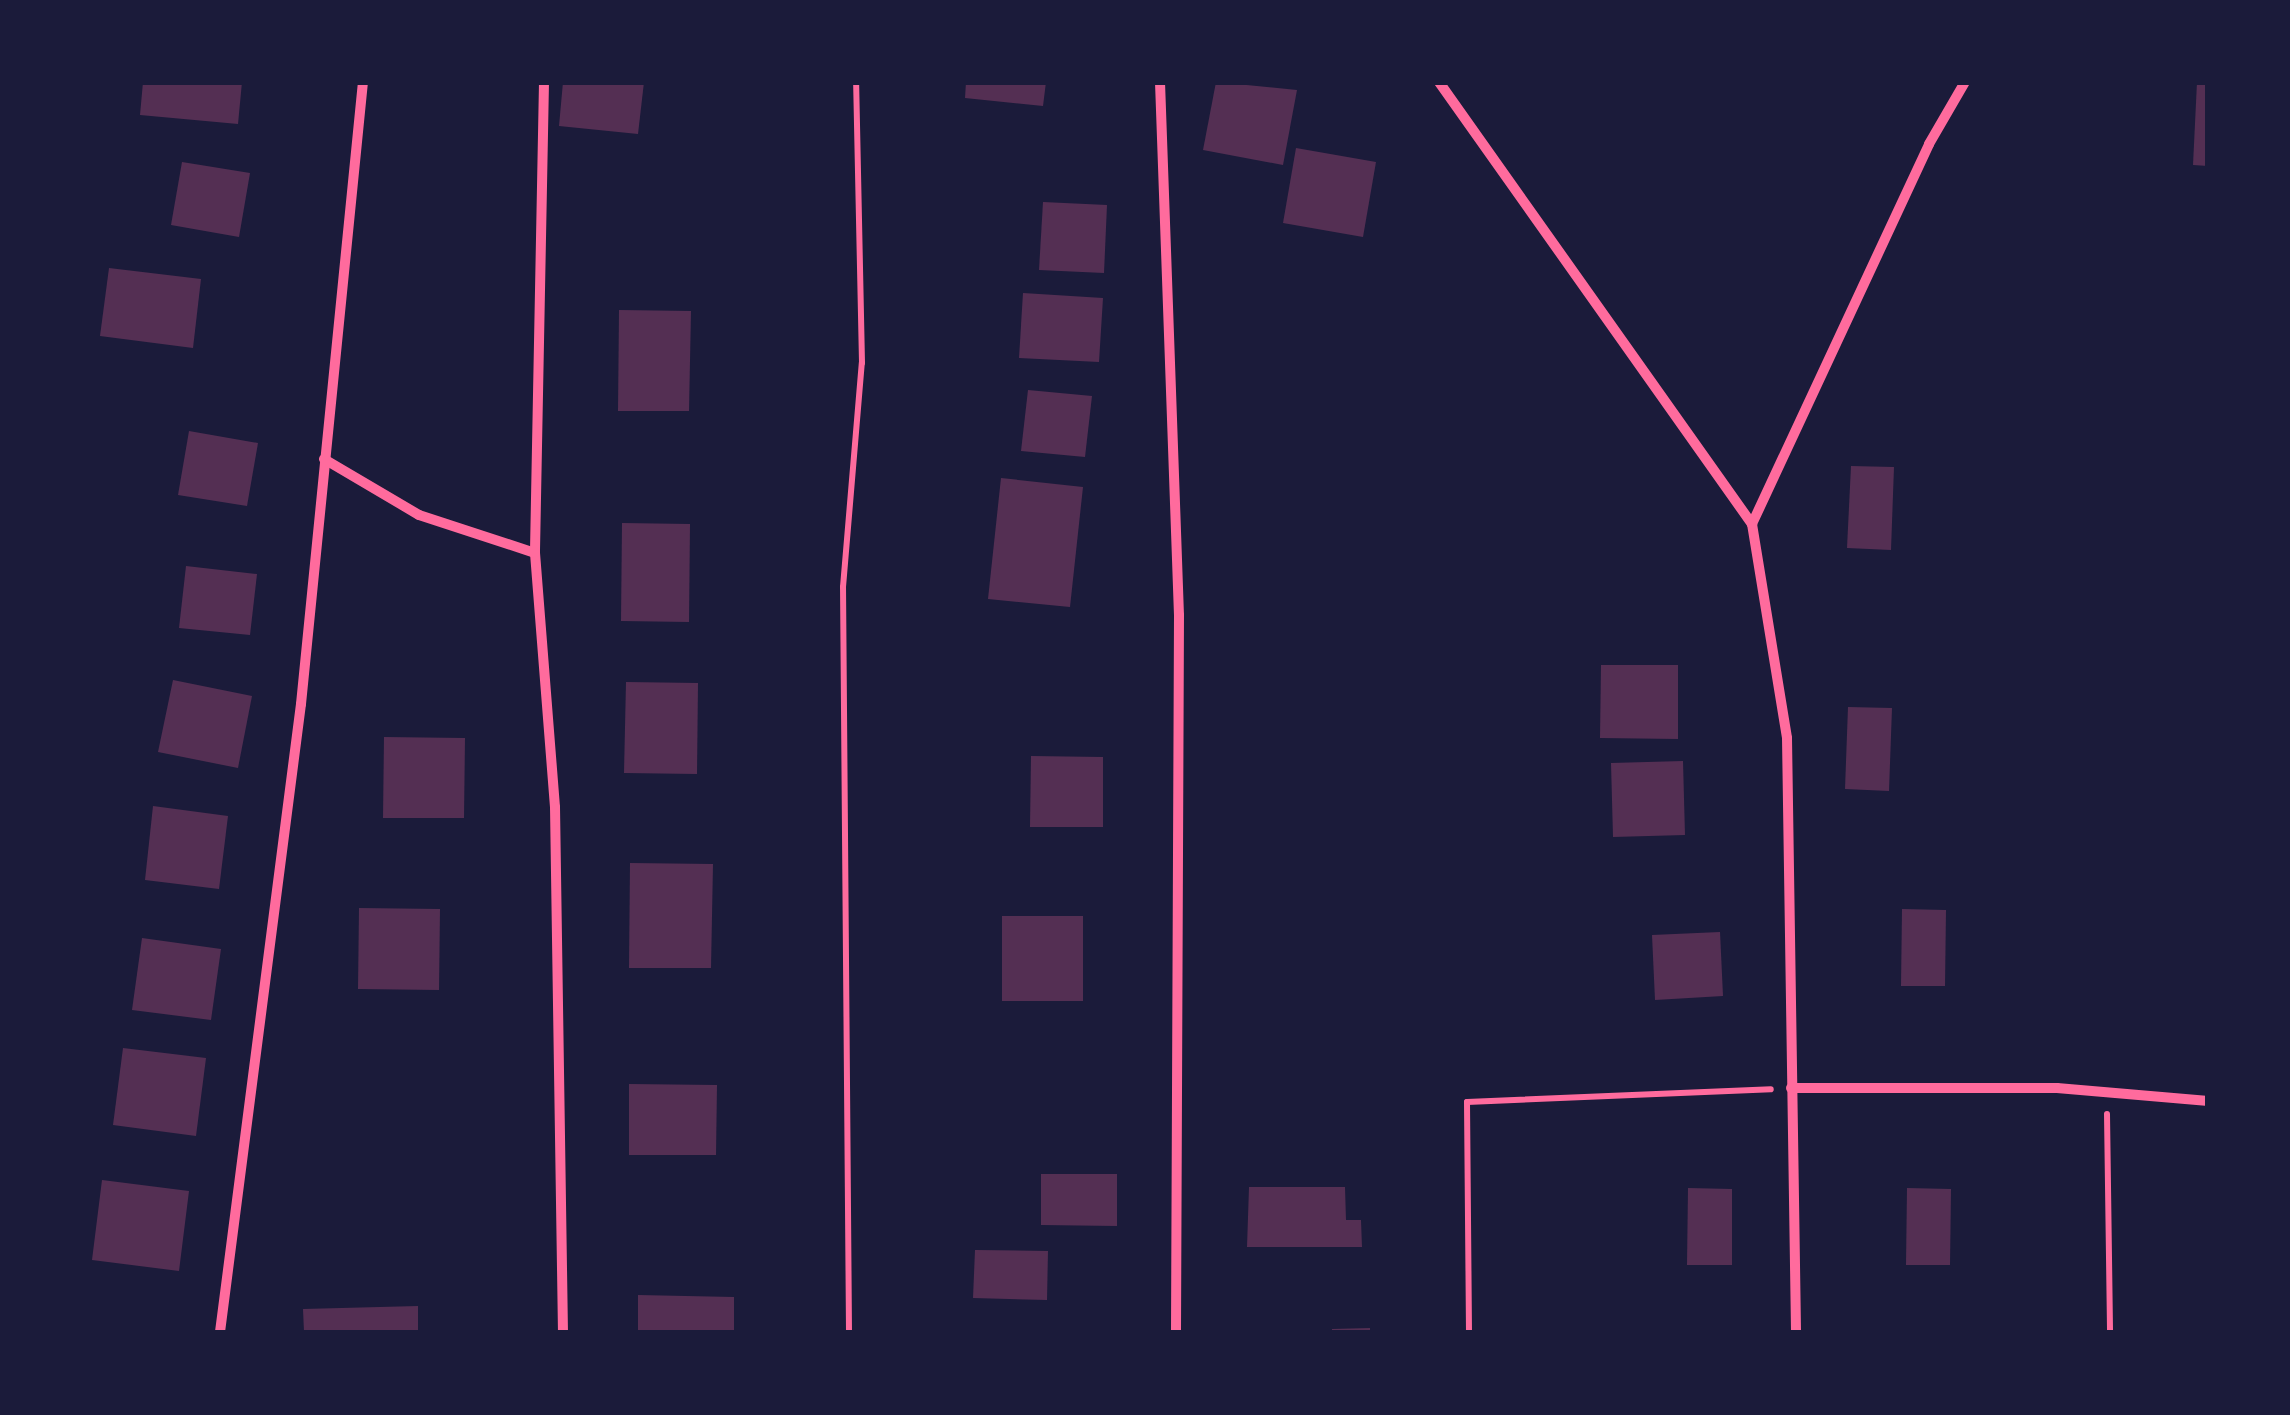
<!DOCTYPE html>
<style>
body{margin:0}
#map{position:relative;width:2290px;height:1415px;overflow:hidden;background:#1b1b3a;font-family:"Nunito Sans",sans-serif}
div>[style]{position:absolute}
.building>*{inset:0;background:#542f53}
.path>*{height:6px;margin:-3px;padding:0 3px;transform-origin:3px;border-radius:3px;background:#ff6b9d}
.minor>*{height:10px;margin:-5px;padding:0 5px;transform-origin:5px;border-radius:5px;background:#ff6b9d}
span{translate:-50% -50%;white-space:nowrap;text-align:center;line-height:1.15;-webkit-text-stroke:9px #1b1b3a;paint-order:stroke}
.frame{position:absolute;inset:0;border:85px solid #1b1b3a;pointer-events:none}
</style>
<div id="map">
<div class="building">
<div style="clip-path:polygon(143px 82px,242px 82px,238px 124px,140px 115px)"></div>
<div style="clip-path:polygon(563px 82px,644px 82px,638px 134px,559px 126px)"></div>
<div style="clip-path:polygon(966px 82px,1046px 82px,1043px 106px,965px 98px)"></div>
<div style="clip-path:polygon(1216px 82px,1297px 90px,1283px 165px,1203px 150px)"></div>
<div style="clip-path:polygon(2197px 82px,2208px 83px,2208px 166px,2193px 165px)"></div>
<div style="clip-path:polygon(1296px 148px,1376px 162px,1363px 237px,1283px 223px)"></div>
<div style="clip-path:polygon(182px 162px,250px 173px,239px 237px,171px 225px)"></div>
<div style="clip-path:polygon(1043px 202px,1107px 205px,1104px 273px,1039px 270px)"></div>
<div style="clip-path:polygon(109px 268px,201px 279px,193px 348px,100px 336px)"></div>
<div style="clip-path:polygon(1023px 293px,1103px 298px,1099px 362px,1019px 358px)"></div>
<div style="clip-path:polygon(619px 310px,691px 311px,689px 411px,618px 411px)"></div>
<div style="clip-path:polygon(1028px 390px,1092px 396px,1085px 457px,1021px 451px)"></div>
<div style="clip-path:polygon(189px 431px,258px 443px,247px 506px,178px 495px)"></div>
<div style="clip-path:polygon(1851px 466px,1894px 467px,1891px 550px,1847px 548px)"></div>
<div style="clip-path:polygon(1001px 478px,1083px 487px,1070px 607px,988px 599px)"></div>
<div style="clip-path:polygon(622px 523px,690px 524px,689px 622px,621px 621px)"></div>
<div style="clip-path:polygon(186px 566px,257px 574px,250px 635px,179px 628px)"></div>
<div style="clip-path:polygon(1601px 665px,1678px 665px,1678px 739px,1600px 738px)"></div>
<div style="clip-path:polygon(173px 680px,252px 696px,238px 768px,158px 752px)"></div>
<div style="clip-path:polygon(626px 682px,698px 683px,697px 774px,624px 773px)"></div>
<div style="clip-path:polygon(1848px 707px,1892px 708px,1889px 791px,1845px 789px)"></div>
<div style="clip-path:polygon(384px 737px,465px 738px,464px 818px,383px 818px)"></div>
<div style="clip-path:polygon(1031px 756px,1103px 757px,1103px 827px,1030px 827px)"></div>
<div style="clip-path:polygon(1683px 761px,1685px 835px,1613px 837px,1611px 763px)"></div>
<div style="clip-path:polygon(153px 806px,228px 816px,219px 889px,145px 880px)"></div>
<div style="clip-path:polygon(630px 863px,713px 864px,711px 968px,629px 968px)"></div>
<div style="clip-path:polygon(359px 908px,440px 909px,439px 990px,358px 989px)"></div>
<div style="clip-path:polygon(1902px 909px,1946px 910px,1945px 986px,1901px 986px)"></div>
<div style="clip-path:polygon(1002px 916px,1083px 916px,1083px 1001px,1002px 1001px)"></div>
<div style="clip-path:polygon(1720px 932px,1723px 996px,1655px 1000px,1652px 935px)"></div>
<div style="clip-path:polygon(142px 938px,221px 949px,211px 1020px,132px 1010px)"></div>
<div style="clip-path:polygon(123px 1048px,206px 1058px,196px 1136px,113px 1125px)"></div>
<div style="clip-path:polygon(629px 1084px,717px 1085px,716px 1155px,629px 1155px)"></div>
<div style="clip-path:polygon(1041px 1174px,1117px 1174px,1117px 1226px,1041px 1225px)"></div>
<div style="clip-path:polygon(102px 1180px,189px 1191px,179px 1271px,92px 1260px)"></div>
<div style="clip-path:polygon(1249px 1187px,1345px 1187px,1346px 1220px,1361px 1220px,1362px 1247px,1247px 1247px)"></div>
<div style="clip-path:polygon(1688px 1188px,1732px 1189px,1732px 1265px,1687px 1265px)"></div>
<div style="clip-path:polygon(1907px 1188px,1951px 1189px,1950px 1265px,1906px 1265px)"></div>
<div style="clip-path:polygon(975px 1250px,1048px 1251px,1047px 1300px,973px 1298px)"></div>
<div style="clip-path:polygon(638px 1295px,734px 1297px,734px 1332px,638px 1332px)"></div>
<div style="clip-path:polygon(418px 1306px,418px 1332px,304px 1332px,303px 1309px)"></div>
<div style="clip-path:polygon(1370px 1328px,1370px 1332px,1332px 1332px,1332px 1329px)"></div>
</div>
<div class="path">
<div style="left:2107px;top:1114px;width:218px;rotate:89.2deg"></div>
<div style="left:849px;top:1332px;width:745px;rotate:-90.46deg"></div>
<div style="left:843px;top:587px;width:225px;rotate:-85.2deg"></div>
<div style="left:862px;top:363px;width:281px;rotate:-91.2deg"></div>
<div style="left:1469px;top:1332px;width:230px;rotate:-90.5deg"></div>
<div style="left:1467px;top:1102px;width:304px;rotate:-2.4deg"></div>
</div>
<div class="minor">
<div style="left:544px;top:82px;width:471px;rotate:91.1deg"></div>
<div style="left:535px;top:553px;width:255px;rotate:85.5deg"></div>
<div style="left:555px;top:807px;width:525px;rotate:89.13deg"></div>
<div style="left:1160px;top:82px;width:533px;rotate:87.96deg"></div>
<div style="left:1179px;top:615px;width:717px;rotate:90.24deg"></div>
<div style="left:1439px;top:82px;width:542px;rotate:54.7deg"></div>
<div style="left:1752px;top:524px;width:217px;rotate:80.7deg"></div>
<div style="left:1787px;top:738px;width:594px;rotate:89.13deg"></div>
<div style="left:324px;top:459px;width:110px;rotate:30.5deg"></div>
<div style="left:419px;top:515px;width:122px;rotate:18.1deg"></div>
<div style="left:1752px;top:524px;width:419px;rotate:-65deg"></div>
<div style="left:1929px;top:144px;width:72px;rotate:-59.9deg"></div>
<div style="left:1791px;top:1088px;width:266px"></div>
<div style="left:2057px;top:1088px;width:152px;rotate:4.9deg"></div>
<div style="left:220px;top:1332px;width:633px;rotate:-82.65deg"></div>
<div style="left:301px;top:704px;width:625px;rotate:-84.31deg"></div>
</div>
<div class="frame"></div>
</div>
